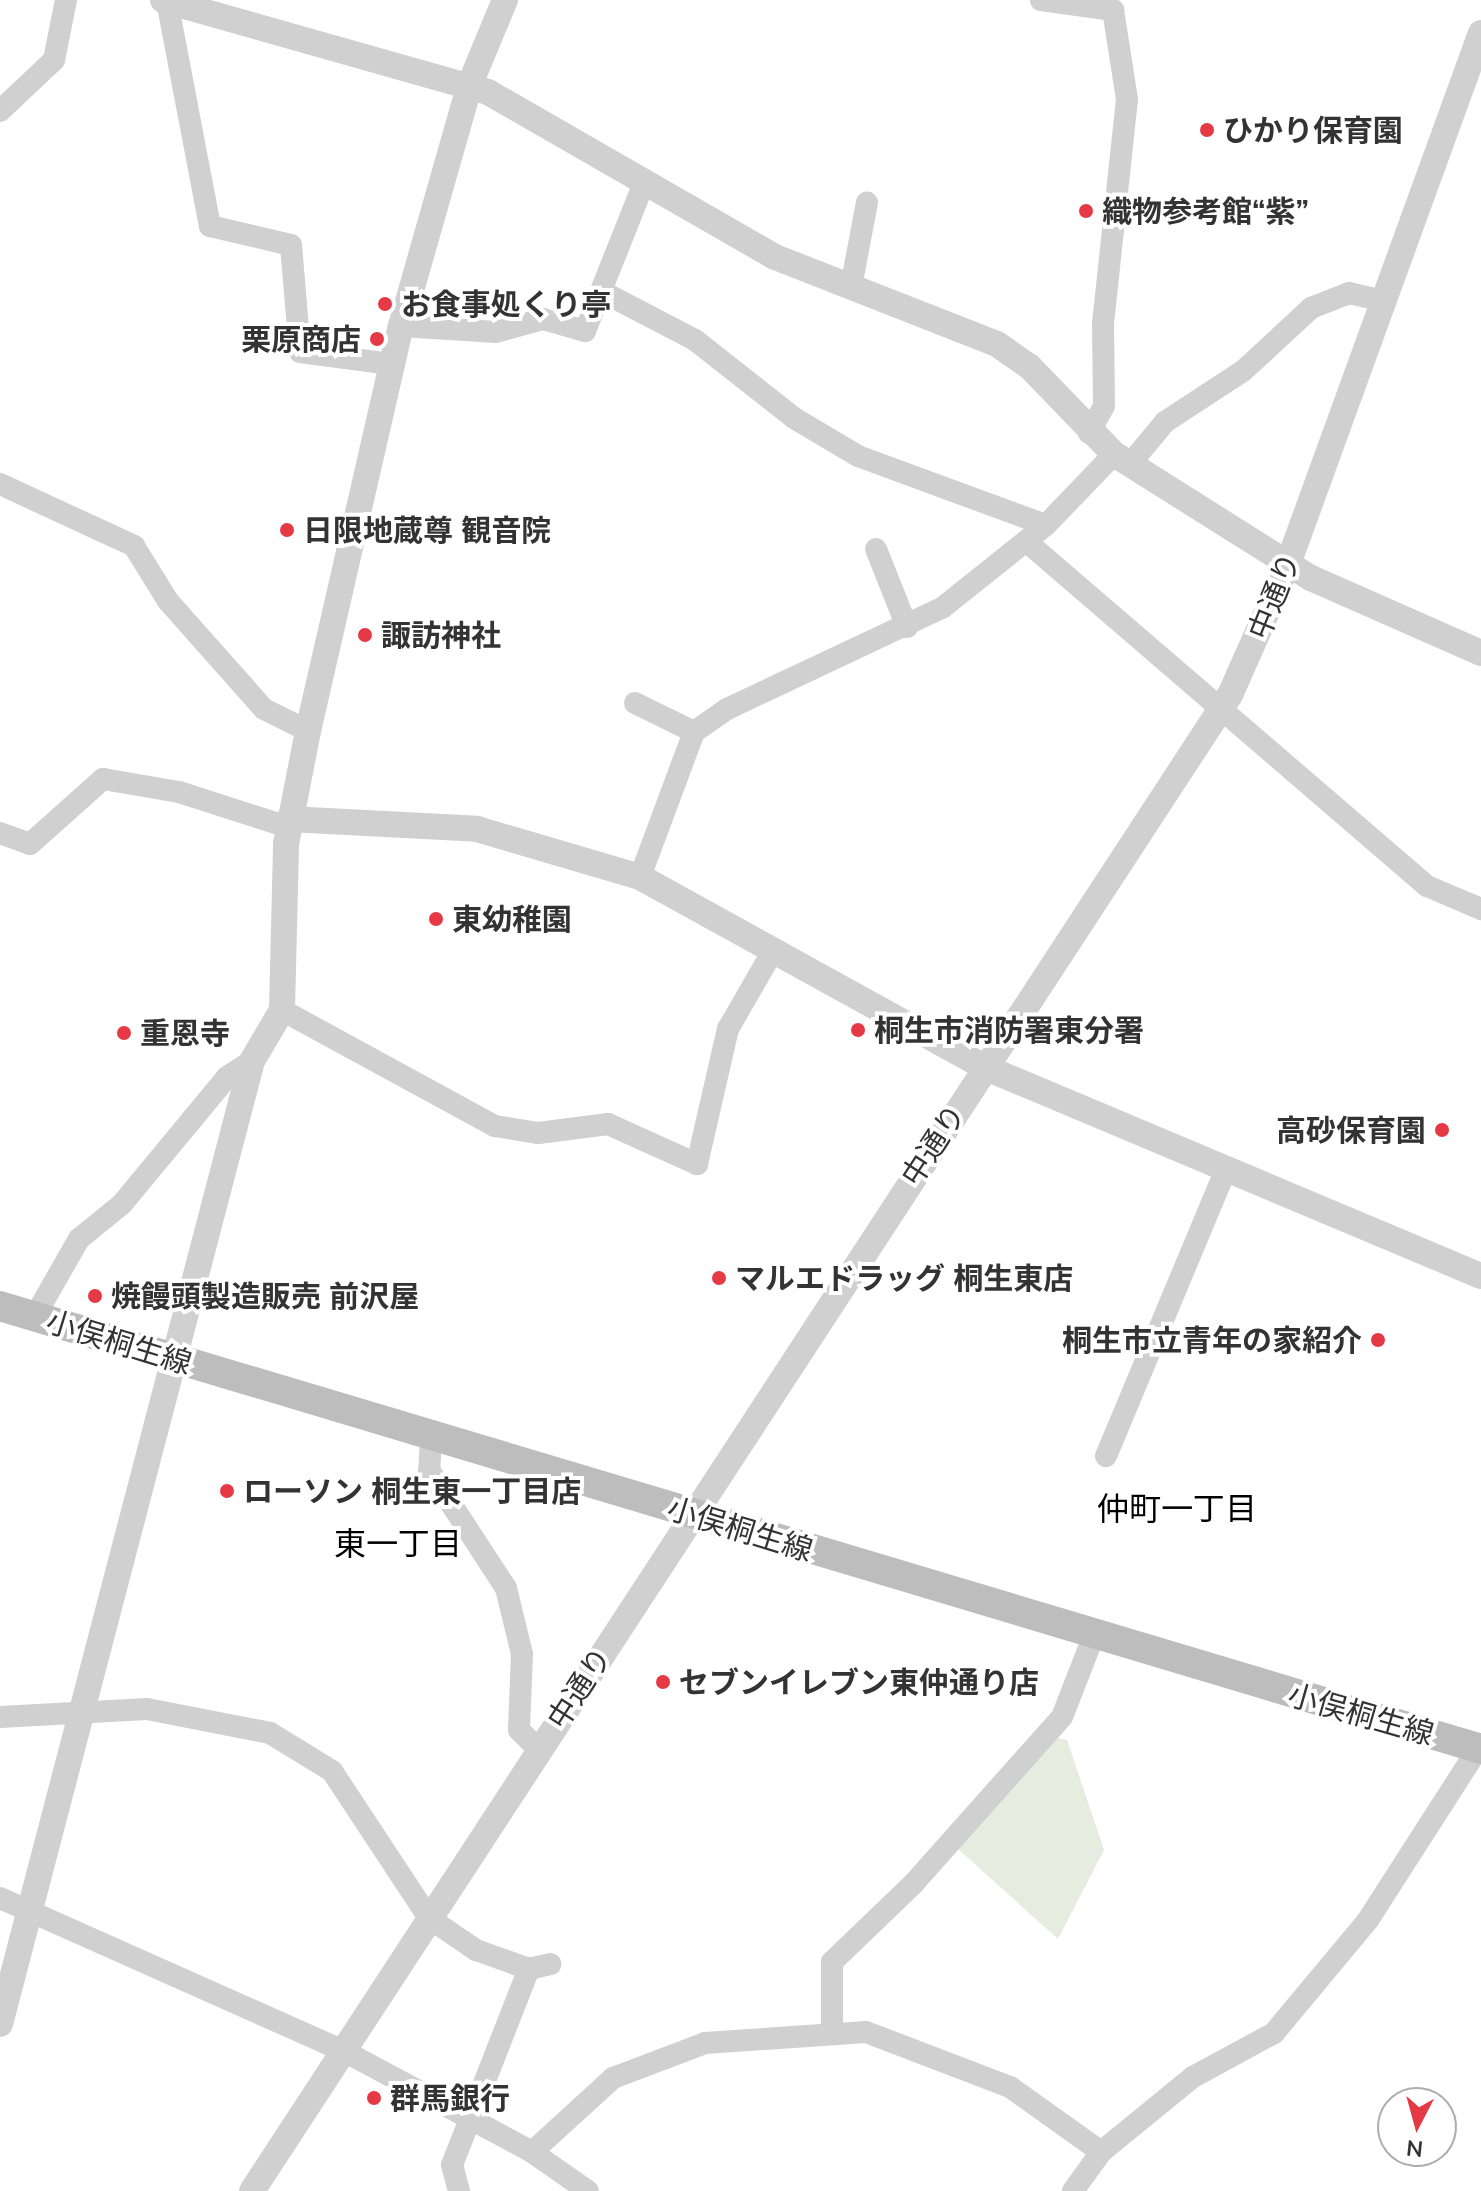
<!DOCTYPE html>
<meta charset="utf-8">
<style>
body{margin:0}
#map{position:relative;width:1481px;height:2191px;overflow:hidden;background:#fff;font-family:Mulish,"Noto Sans JP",sans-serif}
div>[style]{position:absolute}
.green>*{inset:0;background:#e6ecdf}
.minor>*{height:22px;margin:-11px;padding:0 11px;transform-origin:11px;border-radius:11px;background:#d0d0d0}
.tertiary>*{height:26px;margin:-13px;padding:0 13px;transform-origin:13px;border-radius:13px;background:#d0d0d0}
.secondary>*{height:30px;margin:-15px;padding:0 15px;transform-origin:15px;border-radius:15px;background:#bdbdbd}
.dots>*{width:22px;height:22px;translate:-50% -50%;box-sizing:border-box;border:4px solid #fff;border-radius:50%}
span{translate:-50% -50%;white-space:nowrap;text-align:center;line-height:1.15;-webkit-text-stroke:8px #fff;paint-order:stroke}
.poi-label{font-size:30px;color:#333;font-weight:700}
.left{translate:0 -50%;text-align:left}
.right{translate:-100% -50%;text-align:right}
.street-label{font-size:30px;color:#333}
.neighbourhood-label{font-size:32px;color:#000}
.north{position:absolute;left:1377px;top:2087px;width:80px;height:80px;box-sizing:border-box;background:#fff;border:2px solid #adadad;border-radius:50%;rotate:186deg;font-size:22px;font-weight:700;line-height:32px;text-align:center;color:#333}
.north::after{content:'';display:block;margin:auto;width:28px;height:36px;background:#e63946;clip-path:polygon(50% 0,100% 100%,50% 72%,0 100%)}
</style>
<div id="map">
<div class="green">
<div style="clip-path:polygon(1055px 1737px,1067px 1740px,1104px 1850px,1058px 1939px,957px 1848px)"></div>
</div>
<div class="minor">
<div style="left:1041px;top:0;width:73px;rotate:7.9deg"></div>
<div style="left:1113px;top:10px;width:90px;rotate:81.1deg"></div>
<div style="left:1127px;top:99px;width:226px;rotate:96.1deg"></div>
<div style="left:1103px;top:324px;width:82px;rotate:89.3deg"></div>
<div style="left:1104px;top:406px;width:31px;rotate:119deg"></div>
<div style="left:167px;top:1px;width:229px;rotate:79.2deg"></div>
<div style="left:210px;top:226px;width:83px;rotate:13.2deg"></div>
<div style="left:291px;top:245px;width:107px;rotate:85.2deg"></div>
<div style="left:300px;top:352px;width:92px;rotate:7.5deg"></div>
<div style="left:0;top:111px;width:74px;rotate:-43.4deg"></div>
<div style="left:54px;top:60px;width:61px;rotate:-78.7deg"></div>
<div style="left:851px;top:287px;width:86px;rotate:-79.3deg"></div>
<div style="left:601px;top:291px;width:106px;rotate:27.5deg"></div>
<div style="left:695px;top:340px;width:126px;rotate:38.2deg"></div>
<div style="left:794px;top:418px;width:74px;rotate:30.7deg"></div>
<div style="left:858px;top:456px;width:200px;rotate:20.2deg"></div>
<div style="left:401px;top:326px;width:95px;rotate:3.6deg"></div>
<div style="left:496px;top:332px;width:49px;rotate:-15.5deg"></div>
<div style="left:543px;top:319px;width:44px;rotate:15.9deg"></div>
<div style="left:585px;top:331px;width:162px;rotate:-68.3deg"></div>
<div style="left:1130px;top:464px;width:55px;rotate:-50.2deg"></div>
<div style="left:1165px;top:422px;width:93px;rotate:-33.2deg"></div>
<div style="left:1243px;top:371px;width:93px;rotate:-42.8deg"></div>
<div style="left:1311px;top:308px;width:41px;rotate:-21.5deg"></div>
<div style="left:1349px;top:293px;width:35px;rotate:13deg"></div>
<div style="left:0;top:484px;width:148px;rotate:24.8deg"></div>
<div style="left:134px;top:546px;width:65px;rotate:58.3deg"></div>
<div style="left:168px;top:601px;width:144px;rotate:48.4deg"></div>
<div style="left:264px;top:709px;width:49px;rotate:26.6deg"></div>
<div style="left:1027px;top:542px;width:528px;rotate:40.7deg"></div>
<div style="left:1427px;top:886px;width:59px;rotate:23.1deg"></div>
<div style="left:876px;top:549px;width:84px;rotate:68.3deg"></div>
<div style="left:635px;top:703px;width:66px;rotate:26.2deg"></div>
<div style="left:0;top:833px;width:32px;rotate:20deg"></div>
<div style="left:30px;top:844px;width:98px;rotate:-41.7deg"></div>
<div style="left:103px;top:779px;width:77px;rotate:9.7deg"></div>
<div style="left:179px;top:792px;width:114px;rotate:17.8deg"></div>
<div style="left:640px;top:877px;width:155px;rotate:-69.6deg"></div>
<div style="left:694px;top:732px;width:40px;rotate:-34.9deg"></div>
<div style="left:727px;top:709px;width:238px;rotate:-25.2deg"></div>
<div style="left:942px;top:608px;width:133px;rotate:-38.6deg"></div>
<div style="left:1046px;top:525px;width:98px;rotate:-46.2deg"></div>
<div style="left:282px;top:1010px;width:243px;rotate:28.6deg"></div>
<div style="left:495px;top:1126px;width:44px;rotate:9.2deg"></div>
<div style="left:538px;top:1133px;width:71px;rotate:-7.3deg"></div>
<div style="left:608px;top:1124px;width:98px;rotate:24.2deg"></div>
<div style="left:697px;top:1164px;width:139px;rotate:-77.1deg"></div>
<div style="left:728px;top:1029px;width:92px;rotate:-60.1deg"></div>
<div style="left:35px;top:1316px;width:89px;rotate:-60.3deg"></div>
<div style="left:79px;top:1239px;width:55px;rotate:-39.1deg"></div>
<div style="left:122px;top:1204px;width:165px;rotate:-50.4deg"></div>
<div style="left:227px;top:1077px;width:30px;rotate:-33deg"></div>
<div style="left:431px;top:1437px;width:33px;rotate:93deg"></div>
<div style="left:429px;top:1470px;width:141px;rotate:56.9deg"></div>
<div style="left:506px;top:1588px;width:68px;rotate:76.4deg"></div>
<div style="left:522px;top:1654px;width:76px;rotate:92.3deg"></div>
<div style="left:519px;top:1730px;width:27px;rotate:45deg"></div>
<div style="left:1106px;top:1456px;width:313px;rotate:-67.3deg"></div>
<div style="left:0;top:1717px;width:147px;rotate:-3.1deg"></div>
<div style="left:147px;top:1709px;width:125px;rotate:11deg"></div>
<div style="left:270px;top:1733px;width:73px;rotate:31.5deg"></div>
<div style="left:332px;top:1771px;width:176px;rotate:56.6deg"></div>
<div style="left:429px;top:1918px;width:57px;rotate:34.2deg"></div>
<div style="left:476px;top:1950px;width:56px;rotate:19.7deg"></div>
<div style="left:529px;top:1969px;width:22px;rotate:-13deg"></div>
<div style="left:0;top:1898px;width:374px;rotate:24deg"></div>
<div style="left:342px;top:2050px;width:216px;rotate:28.2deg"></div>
<div style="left:532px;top:2152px;width:68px;rotate:34.9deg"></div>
<div style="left:832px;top:2033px;width:71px;rotate:-90deg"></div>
<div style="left:832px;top:1962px;width:114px;rotate:-43.9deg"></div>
<div style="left:914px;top:1883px;width:222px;rotate:-48.3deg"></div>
<div style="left:1062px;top:1717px;width:88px;rotate:-68.7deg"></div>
<div style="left:532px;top:2152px;width:110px;rotate:-42.4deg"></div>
<div style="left:613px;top:2078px;width:98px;rotate:-20.8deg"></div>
<div style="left:705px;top:2043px;width:161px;rotate:-3.9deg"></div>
<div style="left:866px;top:2032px;width:154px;rotate:20.9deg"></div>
<div style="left:1010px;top:2087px;width:112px;rotate:35.5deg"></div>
<div style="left:459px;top:2191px;width:27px;rotate:-105deg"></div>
<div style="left:452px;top:2165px;width:211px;rotate:-68.6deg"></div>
<div style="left:1073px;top:2191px;width:48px;rotate:-54.3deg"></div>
<div style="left:1101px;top:2152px;width:119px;rotate:-39.2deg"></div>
<div style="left:1193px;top:2077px;width:92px;rotate:-28.5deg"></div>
<div style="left:1274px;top:2033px;width:147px;rotate:-50.2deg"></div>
<div style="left:1368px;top:1920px;width:209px;rotate:-57.3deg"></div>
</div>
<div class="tertiary">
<div style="left:163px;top:0;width:338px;rotate:15.8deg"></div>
<div style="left:488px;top:92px;width:331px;rotate:29.9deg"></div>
<div style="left:775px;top:257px;width:238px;rotate:21.4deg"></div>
<div style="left:997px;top:344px;width:39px;rotate:35deg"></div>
<div style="left:1029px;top:366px;width:122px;rotate:46deg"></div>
<div style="left:1114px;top:454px;width:233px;rotate:32.2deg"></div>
<div style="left:1311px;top:578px;width:186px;rotate:23.8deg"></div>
<div style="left:289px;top:819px;width:188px;rotate:3deg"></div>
<div style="left:477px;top:829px;width:170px;rotate:16.4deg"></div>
<div style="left:640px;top:877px;width:393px;rotate:28.9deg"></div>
<div style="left:984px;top:1067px;width:539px;rotate:22.81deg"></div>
<div style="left:0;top:2024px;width:995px;rotate:-75.34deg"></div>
<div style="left:252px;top:1061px;width:59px;rotate:-59.5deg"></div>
<div style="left:282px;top:1010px;width:166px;rotate:-88.6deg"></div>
<div style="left:286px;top:844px;width:115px;rotate:-79deg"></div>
<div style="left:308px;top:731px;width:416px;rotate:-77.1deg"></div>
<div style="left:401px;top:326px;width:252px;rotate:-74.1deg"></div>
<div style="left:470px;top:84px;width:91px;rotate:-67.4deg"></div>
<div style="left:252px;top:2191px;width:1787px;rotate:-56.83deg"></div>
<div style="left:1230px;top:695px;width:143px;rotate:-66.1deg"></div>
<div style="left:1288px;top:564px;width:565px;rotate:-70.03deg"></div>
</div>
<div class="secondary">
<div style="left:0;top:1306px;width:1546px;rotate:16.65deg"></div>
</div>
<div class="dots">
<div style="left:1207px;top:130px;background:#e63946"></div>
<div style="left:1086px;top:211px;background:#e63946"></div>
<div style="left:385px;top:304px;background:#e63946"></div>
<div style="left:377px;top:339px;background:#e63946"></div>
<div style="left:287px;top:530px;background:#e63946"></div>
<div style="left:365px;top:635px;background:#e63946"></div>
<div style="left:436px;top:919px;background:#e63946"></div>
<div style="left:858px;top:1030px;background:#e63946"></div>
<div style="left:124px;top:1033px;background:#e63946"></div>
<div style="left:1442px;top:1130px;background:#e63946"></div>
<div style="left:719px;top:1278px;background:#e63946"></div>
<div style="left:95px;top:1296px;background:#e63946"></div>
<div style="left:1378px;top:1340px;background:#e63946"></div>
<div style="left:227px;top:1491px;background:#e63946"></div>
<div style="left:663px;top:1682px;background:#e63946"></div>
<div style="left:374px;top:2098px;background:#e63946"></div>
</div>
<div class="poi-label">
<span class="left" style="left:1223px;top:130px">ひかり保育園</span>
<span class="left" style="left:1102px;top:211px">織物参考館“紫”</span>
<span class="left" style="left:401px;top:304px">お食事処くり亭</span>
<span class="right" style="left:361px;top:339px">栗原商店</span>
<span class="left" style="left:303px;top:530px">日限地蔵尊 観音院</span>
<span class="left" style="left:381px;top:635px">諏訪神社</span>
<span class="left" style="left:452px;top:919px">東幼稚園</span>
<span class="left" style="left:874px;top:1030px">桐生市消防署東分署</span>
<span class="left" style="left:140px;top:1033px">重恩寺</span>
<span class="right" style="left:1426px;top:1130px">高砂保育園</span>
<span class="left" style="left:735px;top:1278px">マルエドラッグ 桐生東店</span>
<span class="left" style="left:111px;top:1296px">焼饅頭製造販売 前沢屋</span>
<span class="right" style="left:1362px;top:1340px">桐生市立青年の家紹介</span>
<span class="left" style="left:243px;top:1491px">ローソン 桐生東一丁目店</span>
<span class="left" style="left:679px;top:1682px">セブンイレブン東仲通り店</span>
<span class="left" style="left:390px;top:2098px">群馬銀行</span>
</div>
<div class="street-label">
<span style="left:1274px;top:596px;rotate:-68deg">中通り</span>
<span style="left:933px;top:1145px;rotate:-57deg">中通り</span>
<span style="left:119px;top:1342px;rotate:17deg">小俣桐生線</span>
<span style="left:740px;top:1529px;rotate:17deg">小俣桐生線</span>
<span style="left:579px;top:1688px;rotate:-57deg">中通り</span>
<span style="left:1361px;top:1714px;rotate:16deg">小俣桐生線</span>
</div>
<div class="neighbourhood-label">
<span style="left:1177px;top:1508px">仲町一丁目</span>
<span style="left:398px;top:1543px">東一丁目</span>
</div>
<div class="north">N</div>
</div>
